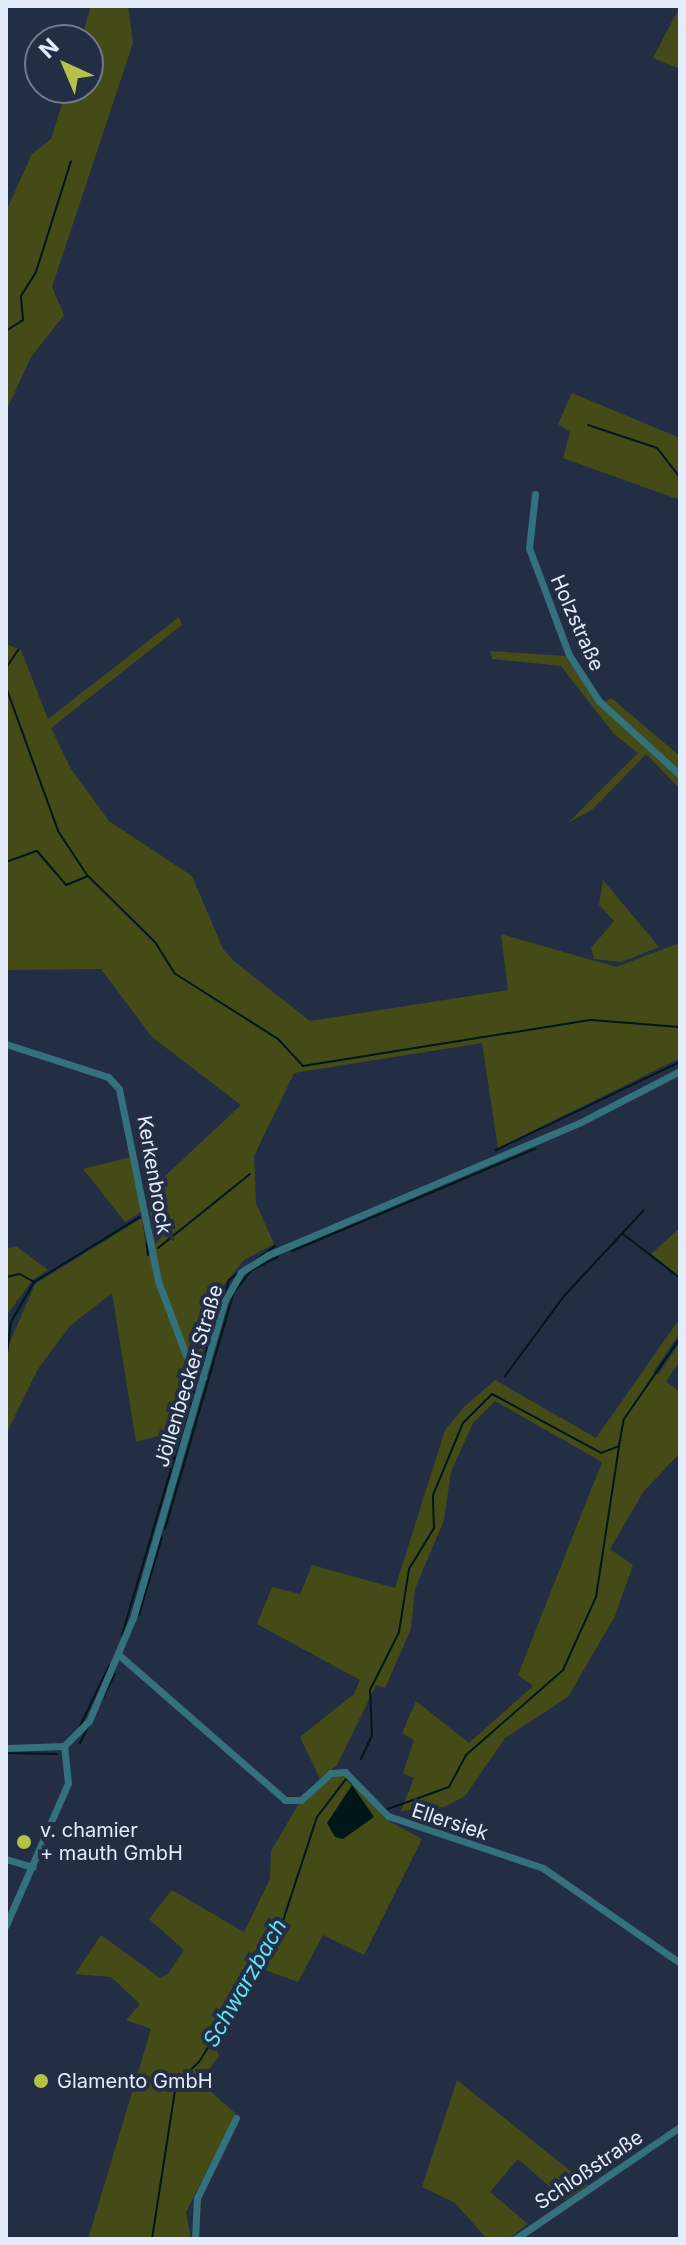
<!DOCTYPE html>
<meta charset="utf-8">
<style>
body{margin:0}
#map{position:relative;width:686px;height:2245px;overflow:hidden;background:#232d44;font-family:Inter,sans-serif}
div>[style]{position:absolute}
.green>*{inset:0;background:#454b16}
.water>*{inset:0;background:#00171a}
.stream>*{height:2px;margin:-1px;padding:0 1px;transform-origin:1px;border-radius:1px;background:#00171a}
.minor>*{height:7px;margin:-3.5px;padding:0 3.5px;transform-origin:3.5px;border-radius:3.5px;background:#33717c}
.dots>*{width:22px;height:22px;translate:-50% -50%;box-sizing:border-box;border:4px solid #232d44;border-radius:50%}
span{translate:-50% -50%;white-space:nowrap;text-align:center;line-height:1.15;-webkit-text-stroke:8px #232d44;paint-order:stroke}
.street-label{font-size:20px;color:#e4ebfa}
.poi-label{font-size:20px;color:#e4ebfa}
.left{translate:0 -50%;text-align:left}
.water-label{font-size:22px;color:#5fe3f2;font-style:italic}
.frame{position:absolute;inset:0;border:8px solid #e4ebfa;pointer-events:none}
.north{position:absolute;left:24px;top:24px;width:80px;height:80px;box-sizing:border-box;background:#232d44;border:2px solid #70798d;border-radius:50%;rotate:316deg;font-size:22px;font-weight:700;line-height:32px;text-align:center;color:#e4ebfa}
.north::after{content:'';display:block;margin:auto;width:28px;height:36px;background:#b4c24a;clip-path:polygon(50% 0,100% 100%,50% 72%,0 100%)}
</style>
<div id="map">
<div class="green">
<div style="clip-path:polygon(91px 6px,128px 6px,133px 43px,52px 287px,64px 315px,31px 357px,6px 411px,6px 211px,32px 154px,51px 139px,67px 88px,88px 88px,88px 40px,81px 40px)"></div>
<div style="clip-path:polygon(680px 6px,680px 69px,653px 58px)"></div>
<div style="clip-path:polygon(572px 393px,680px 438px,680px 500px,563px 458px,570px 432px,558px 424px)"></div>
<div style="clip-path:polygon(179px 617px,182px 625px,51px 728px,71px 769px,109px 821px,192px 876px,223px 949px,235px 962px,310px 1021px,508px 990px,501px 934px,616px 967px,680px 943px,680px 1058px,498px 1148px,482px 1043px,294px 1073px,254px 1156px,256px 1203px,274px 1244px,244px 1260px,222px 1287px,177px 1440px,158px 1436px,136px 1442px,112px 1293px,70px 1326px,38px 1369px,6px 1434px,6px 1351px,35px 1284px,142px 1218px,147px 1256px,155px 1252px,148px 1192px,241px 1105px,152px 1037px,101px 969px,6px 970px,6px 644px,21px 650px,48px 719px)"></div>
<div style="clip-path:polygon(490px 651px,565px 656px,599px 706px,611px 698px,680px 756px,680px 789px,646px 754px,593px 809px,568px 823px,638px 753px,614px 734px,561px 666px,492px 659px)"></div>
<div style="clip-path:polygon(603px 880px,659px 947px,621px 962px,594px 959px,591px 948px,614px 921px,599px 905px)"></div>
<div style="clip-path:polygon(135px 1156px,144px 1210px,125px 1222px,83px 1169px)"></div>
<div style="clip-path:polygon(680px 1228px,680px 1277px,651px 1254px)"></div>
<div style="clip-path:polygon(16px 1246px,48px 1270px,32px 1280px,6px 1276px,6px 1249px)"></div>
<div style="clip-path:polygon(24px 1276px,32px 1281px,6px 1316px,6px 1278px)"></div>
<div style="clip-path:polygon(680px 1318px,680px 1333px,653px 1372px,658px 1375px,680px 1342px,680px 1361px,666px 1381px,680px 1392px,680px 1453px,644px 1491px,610px 1549px,633px 1565px,615px 1616px,568px 1697px,505px 1738px,465px 1796px,444px 1807px,401px 1811px,414px 1778px,403px 1773px,414px 1740px,402px 1733px,416px 1701px,469px 1743px,533px 1686px,518px 1675px,602px 1462px,495px 1401px,473px 1423px,451px 1472px,444px 1520px,415px 1589px,411px 1629px,385px 1688px,376px 1685px,337px 1765px,320px 1779px,300px 1737px,354px 1694px,360px 1680px,257px 1624px,272px 1587px,300px 1594px,312px 1565px,395px 1588px,445px 1430px,464px 1407px,495px 1380px,596px 1438px)"></div>
<div style="clip-path:polygon(336px 1775px,345px 1775px,363px 1791px,385px 1819px,422px 1839px,364px 1955px,323px 1935px,298px 1982px,265px 1970px,216px 2049px,219px 2056px,200px 2082px,236px 2114px,186px 2212px,191px 2239px,88px 2239px,151px 2029px,126px 2020px,140px 2004px,111px 1977px,75px 1974px,101px 1935px,160px 1978px,168px 1974px,184px 1950px,149px 1919px,172px 1890px,244px 1932px,270px 1879px,271px 1851px,298px 1805px)"></div>
<div style="clip-path:polygon(457px 2080px,588px 2185px,565px 2200px,518px 2159px,490px 2192px,528px 2224px,508px 2239px,487px 2239px,455px 2203px,422px 2187px)"></div>
</div>
<div class="water">
<div style="clip-path:polygon(352px 1785px,374px 1817px,343px 1839px,335px 1837px,327px 1823px)"></div>
</div>
<div class="stream">
<div style="left:6px;top:331px;width:20px;rotate:-33deg"></div>
<div style="left:23px;top:320px;width:24px;rotate:-95deg"></div>
<div style="left:21px;top:296px;width:28px;rotate:-58deg"></div>
<div style="left:36px;top:272px;width:116px;rotate:-72.5deg"></div>
<div style="left:588px;top:425px;width:73px;rotate:18.4deg"></div>
<div style="left:657px;top:448px;width:37px;rotate:52deg"></div>
<div style="left:6px;top:668px;width:22px;rotate:-56deg"></div>
<div style="left:6px;top:687px;width:153px;rotate:70.1deg"></div>
<div style="left:58px;top:831px;width:53px;rotate:56.6deg"></div>
<div style="left:6px;top:862px;width:33px;rotate:-20deg"></div>
<div style="left:37px;top:851px;width:45px;rotate:49.5deg"></div>
<div style="left:66px;top:885px;width:24px;rotate:-22deg"></div>
<div style="left:88px;top:876px;width:94px;rotate:44.6deg"></div>
<div style="left:155px;top:942px;width:36px;rotate:58deg"></div>
<div style="left:174px;top:973px;width:123px;rotate:32.4deg"></div>
<div style="left:278px;top:1039px;width:37px;rotate:47deg"></div>
<div style="left:303px;top:1066px;width:292px;rotate:-9.1deg"></div>
<div style="left:591px;top:1020px;width:89px;rotate:4.5deg"></div>
<div style="left:496px;top:1150px;width:204px;rotate:-25.6deg"></div>
<div style="left:623px;top:1234px;width:72px;rotate:37.7deg"></div>
<div style="left:147px;top:1244px;width:11px;rotate:85deg"></div>
<div style="left:158px;top:1248px;width:118px;rotate:-38.8deg"></div>
<div style="left:292px;top:1251px;width:264px;rotate:-22.8deg"></div>
<div style="left:6px;top:1277px;width:14px;rotate:-12deg"></div>
<div style="left:20px;top:1274px;width:16px;rotate:30deg"></div>
<div style="left:6px;top:1362px;width:40px;rotate:-82.9deg"></div>
<div style="left:11px;top:1322px;width:46px;rotate:-60.1deg"></div>
<div style="left:34px;top:1282px;width:124px;rotate:-31.5deg"></div>
<div style="left:202px;top:1365px;width:89px;rotate:-72.4deg"></div>
<div style="left:229px;top:1280px;width:57px;rotate:-36.5deg"></div>
<div style="left:505px;top:1376px;width:99px;rotate:-53.6deg"></div>
<div style="left:564px;top:1296px;width:117px;rotate:-47.1deg"></div>
<div style="left:165px;top:1529px;width:247px;rotate:-73.8deg"></div>
<div style="left:234px;top:1292px;width:28px;rotate:-51deg"></div>
<div style="left:252px;top:1270px;width:29px;rotate:-27deg"></div>
<div style="left:139px;top:1615px;width:81px;rotate:-73.6deg"></div>
<div style="left:122px;top:1635px;width:261px;rotate:-73.5deg"></div>
<div style="left:80px;top:1726px;width:67px;rotate:-64.2deg"></div>
<div style="left:80px;top:1743px;width:77px;rotate:-63.1deg"></div>
<div style="left:6px;top:1753px;width:51px;rotate:1.1deg"></div>
<div style="left:361px;top:1759px;width:26px;rotate:-65deg"></div>
<div style="left:372px;top:1735px;width:45px;rotate:-92.5deg"></div>
<div style="left:370px;top:1690px;width:65px;rotate:-63.4deg"></div>
<div style="left:399px;top:1632px;width:64px;rotate:-81deg"></div>
<div style="left:409px;top:1569px;width:48px;rotate:-58.6deg"></div>
<div style="left:434px;top:1528px;width:33px;rotate:-92deg"></div>
<div style="left:433px;top:1495px;width:78px;rotate:-67.4deg"></div>
<div style="left:463px;top:1423px;width:41px;rotate:-45deg"></div>
<div style="left:492px;top:1394px;width:124px;rotate:28.4deg"></div>
<div style="left:601px;top:1453px;width:19px;rotate:-21deg"></div>
<div style="left:619px;top:1446px;width:27px;rotate:-80deg"></div>
<div style="left:624px;top:1419px;width:98px;rotate:-55.3deg"></div>
<div style="left:346px;top:1778px;width:8px;rotate:45deg"></div>
<div style="left:385px;top:1810px;width:68px;rotate:-19.8deg"></div>
<div style="left:449px;top:1787px;width:36px;rotate:-62deg"></div>
<div style="left:466px;top:1755px;width:129px;rotate:-41.2deg"></div>
<div style="left:563px;top:1670px;width:80px;rotate:-65.7deg"></div>
<div style="left:596px;top:1597px;width:152px;rotate:-81.3deg"></div>
<div style="left:152px;top:2239px;width:157px;rotate:-81.2deg"></div>
<div style="left:176px;top:2084px;width:32px;rotate:-44deg"></div>
<div style="left:199px;top:2062px;width:152px;rotate:-58.2deg"></div>
<div style="left:279px;top:1933px;width:122px;rotate:-71.9deg"></div>
<div style="left:317px;top:1817px;width:48px;rotate:-52.7deg"></div>
</div>
<div class="minor">
<div style="left:535px;top:494px;width:54px;rotate:96.3deg"></div>
<div style="left:529px;top:548px;width:114px;rotate:69.5deg"></div>
<div style="left:569px;top:655px;width:55px;rotate:56.9deg"></div>
<div style="left:599px;top:701px;width:110px;rotate:42.4deg"></div>
<div style="left:6px;top:1044px;width:107px;rotate:17.9deg"></div>
<div style="left:108px;top:1077px;width:16px;rotate:47deg"></div>
<div style="left:119px;top:1089px;width:196px;rotate:78.5deg"></div>
<div style="left:158px;top:1281px;width:79px;rotate:69.3deg"></div>
<div style="left:186px;top:1355px;width:28px;rotate:52deg"></div>
<div style="left:119px;top:1655px;width:220px;rotate:41.1deg"></div>
<div style="left:285px;top:1800px;width:16px"></div>
<div style="left:301px;top:1800px;width:40px;rotate:-42deg"></div>
<div style="left:331px;top:1773px;width:14px;rotate:-4deg"></div>
<div style="left:345px;top:1772px;width:62px;rotate:45.7deg"></div>
<div style="left:388px;top:1816px;width:163px;rotate:18.5deg"></div>
<div style="left:543px;top:1868px;width:167px;rotate:34.7deg"></div>
<div style="left:6px;top:1748px;width:58px;rotate:-2deg"></div>
<div style="left:64px;top:1746px;width:35px;rotate:-45deg"></div>
<div style="left:89px;top:1721px;width:112px;rotate:-66.9deg"></div>
<div style="left:133px;top:1618px;width:329px;rotate:-73.9deg"></div>
<div style="left:224px;top:1302px;width:34px;rotate:-60deg"></div>
<div style="left:241px;top:1272px;width:32px;rotate:-32deg"></div>
<div style="left:268px;top:1255px;width:340px;rotate:-23deg"></div>
<div style="left:581px;top:1122px;width:111px;rotate:-27.3deg"></div>
<div style="left:6px;top:1859px;width:28px;rotate:17deg"></div>
<div style="left:6px;top:1925px;width:155px;rotate:-66.4deg"></div>
<div style="left:68px;top:1783px;width:37px;rotate:-96deg"></div>
<div style="left:195px;top:2239px;width:41px;rotate:-87.2deg"></div>
<div style="left:197px;top:2198px;width:89px;rotate:-64deg"></div>
<div style="left:515px;top:2239px;width:199px;rotate:-34.2deg"></div>
</div>
<div class="dots">
<div style="left:24px;top:1842px;background:#b4c24a"></div>
<div style="left:41px;top:2081px;background:#b4c24a"></div>
</div>
<div class="street-label">
<span style="left:577px;top:623px;rotate:66deg">Holzstraße</span>
<span style="left:154px;top:1175px;rotate:80deg">Kerkenbrock</span>
<span style="left:189px;top:1376px;rotate:-73deg">Jöllenbecker Straße</span>
<span style="left:450px;top:1822px;rotate:18deg">Ellersiek</span>
<span style="left:589px;top:2170px;rotate:-34deg">Schloßstraße</span>
</div>
<div class="poi-label">
<span class="left" style="left:40px;top:1842px">v. chamier<br>+ mauth GmbH</span>
<span class="left" style="left:57px;top:2081px">Glamento GmbH</span>
</div>
<div class="water-label">
<span style="left:245px;top:1983px;rotate:-60deg">Schwarzbach</span>
</div>
<div class="frame"></div>
<div class="north">N</div>
</div>
